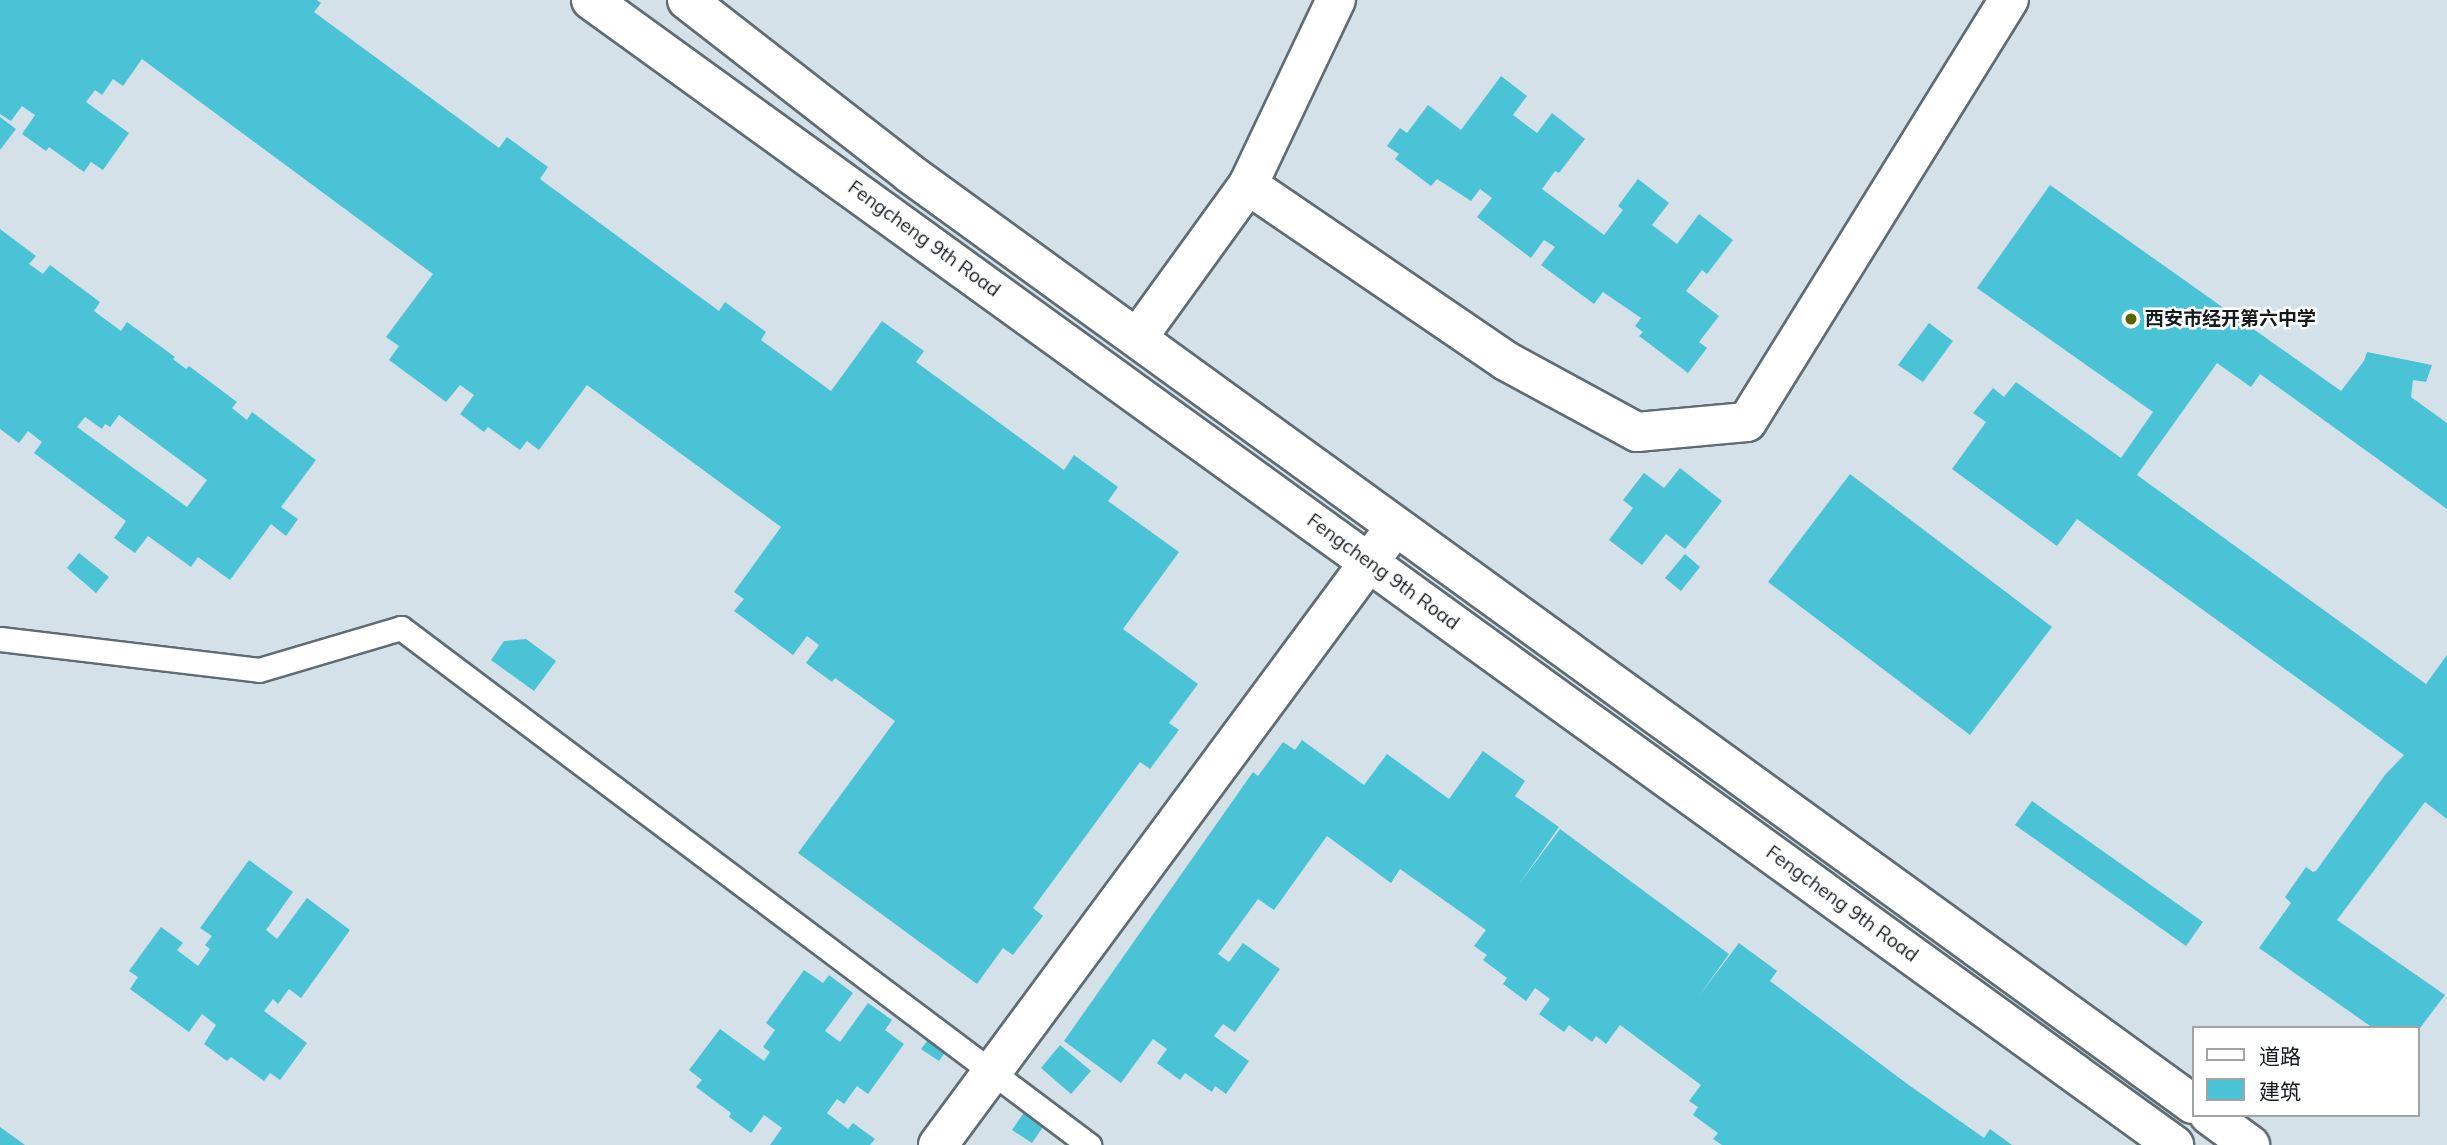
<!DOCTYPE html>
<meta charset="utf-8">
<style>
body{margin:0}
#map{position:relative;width:2447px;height:1145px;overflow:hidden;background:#d4e1e9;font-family:Mulish,"Noto Sans SC",sans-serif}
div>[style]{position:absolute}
.building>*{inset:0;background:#4ac3d7}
.roads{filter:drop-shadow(2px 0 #606c73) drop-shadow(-2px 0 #606c73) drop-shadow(0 2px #606c73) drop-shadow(0 -2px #606c73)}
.service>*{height:23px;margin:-11.5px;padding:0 11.5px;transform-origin:11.5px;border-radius:11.5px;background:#fff}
.minor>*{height:38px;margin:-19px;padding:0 19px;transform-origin:19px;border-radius:19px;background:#fff}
.tertiary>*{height:38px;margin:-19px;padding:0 19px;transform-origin:19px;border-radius:19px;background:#fff}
.dots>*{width:19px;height:19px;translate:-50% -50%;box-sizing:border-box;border:4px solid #fff;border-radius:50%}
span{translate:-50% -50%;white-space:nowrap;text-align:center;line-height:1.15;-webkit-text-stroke:5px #fff;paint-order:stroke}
.street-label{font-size:19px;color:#151a1d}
.poi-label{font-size:19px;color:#151a1d;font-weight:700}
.left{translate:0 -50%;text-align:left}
.legend{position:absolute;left:2192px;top:1026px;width:228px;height:91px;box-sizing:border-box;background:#fff;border:2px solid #a1a3a5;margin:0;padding:9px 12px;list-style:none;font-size:21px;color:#151a1d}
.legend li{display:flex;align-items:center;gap:14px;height:35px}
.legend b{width:35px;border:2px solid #a1a3a5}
</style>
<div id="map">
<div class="building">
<div style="clip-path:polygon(0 0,317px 0,321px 3px,314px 12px,499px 148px,507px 137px,548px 167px,540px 179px,719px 311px,725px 302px,766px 332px,761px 340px,831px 391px,882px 321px,924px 351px,916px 362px,1064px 470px,1074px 455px,1118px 487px,1108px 501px,1179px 552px,1123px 629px,1198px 684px,1169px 723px,1179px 730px,1150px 769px,1140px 762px,1033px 908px,1043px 916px,1013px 955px,1003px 948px,977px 984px,798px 853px,895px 721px,835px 678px,832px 682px,806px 663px,819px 645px,807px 636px,793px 655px,734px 611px,744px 599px,734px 592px,781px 527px,587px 385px,539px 450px,527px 441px,520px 450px,488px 427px,484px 432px,460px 414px,474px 395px,460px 385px,446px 402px,389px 360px,399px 346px,386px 337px,433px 274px,142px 59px,123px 86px,113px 79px,102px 95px,95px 90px,86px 102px,129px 133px,103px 170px,91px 162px,84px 172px,49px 147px,46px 151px,22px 134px,35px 115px,22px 106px,11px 121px,0 114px)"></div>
<div style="clip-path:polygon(1501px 76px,1527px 96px,1513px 115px,1537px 133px,1552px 113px,1585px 139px,1559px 173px,1555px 171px,1542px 189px,1604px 235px,1623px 210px,1618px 206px,1638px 179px,1669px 203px,1652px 225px,1677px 244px,1699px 214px,1733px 240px,1707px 274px,1702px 270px,1686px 291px,1719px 316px,1699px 342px,1707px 348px,1688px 373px,1639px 336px,1643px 332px,1635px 326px,1641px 318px,1603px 292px,1594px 304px,1541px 265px,1555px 247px,1544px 240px,1531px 258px,1477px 217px,1492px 198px,1480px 189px,1471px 201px,1437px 179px,1431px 186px,1395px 159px,1399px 154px,1387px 146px,1400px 128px,1407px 133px,1428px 105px,1461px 130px)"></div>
<div style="clip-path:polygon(0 117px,16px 129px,0 150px)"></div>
<div style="clip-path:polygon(2050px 185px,2341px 391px,2364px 361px,2367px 352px,2432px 365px,2426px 382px,2413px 380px,2411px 397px,2447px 423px,2447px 509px,2260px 374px,2251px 387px,2217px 363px,2137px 475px,2426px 684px,2447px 655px,2447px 819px,2425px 802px,2337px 920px,2445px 995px,2417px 1032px,2417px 1028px,2373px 1028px,2259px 948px,2291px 903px,2285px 897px,2306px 867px,2313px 872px,2316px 871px,2385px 775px,2404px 755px,2077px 519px,2057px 546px,1952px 469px,1986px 422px,1973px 413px,1993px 388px,2004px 397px,2016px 382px,2121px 458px,2153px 412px,1977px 288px)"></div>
<div style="clip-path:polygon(evenodd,0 229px,36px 256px,29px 264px,43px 274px,50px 265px,100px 302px,94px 311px,121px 331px,127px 322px,175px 357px,173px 359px,186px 369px,189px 366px,237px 402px,232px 408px,247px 420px,252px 412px,316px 460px,281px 507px,298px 519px,286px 536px,271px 524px,230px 580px,198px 557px,191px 567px,148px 536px,135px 553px,114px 538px,126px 521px,34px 453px,42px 442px,28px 431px,19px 443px,0 429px,0 229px,119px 415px,207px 480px,187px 507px,77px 427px,85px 417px,102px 429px,105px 424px,110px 427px,119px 415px)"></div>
<div style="clip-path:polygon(1929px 323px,1953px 341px,1923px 382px,1898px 365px)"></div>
<div style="clip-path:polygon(1680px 468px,1722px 501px,1685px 549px,1666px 534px,1642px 565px,1609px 540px,1633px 508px,1623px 500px,1644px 473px,1664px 488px)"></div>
<div style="clip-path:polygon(1850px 474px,2052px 627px,1970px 735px,1768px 582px)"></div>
<div style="clip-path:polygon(79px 553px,109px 577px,96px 593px,67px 568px)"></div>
<div style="clip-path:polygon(1685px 554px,1700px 567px,1681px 591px,1665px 578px)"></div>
<div style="clip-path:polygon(526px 639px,556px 661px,534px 691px,491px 660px,504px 641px)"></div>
<div style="clip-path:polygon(1302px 740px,1364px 785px,1387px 754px,1449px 799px,1483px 751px,1525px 781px,1515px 796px,1559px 827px,1517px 887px,1560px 829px,1729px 954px,1699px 996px,1739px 943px,1777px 971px,1770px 981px,1906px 1083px,1984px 1138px,1990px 1129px,2012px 1145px,1722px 1145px,1713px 1139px,1718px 1133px,1693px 1115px,1698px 1107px,1689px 1101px,1701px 1085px,1620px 1025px,1606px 1044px,1596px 1036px,1592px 1042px,1569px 1025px,1564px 1032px,1539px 1014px,1550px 999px,1535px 988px,1526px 1001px,1503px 984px,1507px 978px,1483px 960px,1487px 955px,1474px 946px,1486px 930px,1400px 869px,1391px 883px,1327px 836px,1274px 910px,1258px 899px,1218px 954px,1229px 962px,1243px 943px,1280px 969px,1235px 1032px,1223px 1024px,1214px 1036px,1249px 1061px,1226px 1094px,1215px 1086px,1212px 1092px,1185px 1073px,1180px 1080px,1157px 1063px,1167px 1049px,1153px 1039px,1121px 1083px,1064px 1041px,1253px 772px,1258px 776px,1283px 742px,1295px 750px)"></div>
<div style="clip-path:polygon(2032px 801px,2203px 922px,2186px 946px,2015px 825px)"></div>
<div style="clip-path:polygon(249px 860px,293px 892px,266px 930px,277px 939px,307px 898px,350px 930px,301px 998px,289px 989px,278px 1004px,273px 999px,264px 1011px,307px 1043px,280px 1080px,270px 1073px,264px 1081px,231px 1057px,227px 1061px,204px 1044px,216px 1025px,202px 1014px,189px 1032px,130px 989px,138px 977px,129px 971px,161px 927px,183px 943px,177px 950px,198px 966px,210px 949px,205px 945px,212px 936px,200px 928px)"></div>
<div style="clip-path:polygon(804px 970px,823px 983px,829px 975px,853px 993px,825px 1031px,840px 1042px,868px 1003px,892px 1020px,885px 1030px,904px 1044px,868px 1094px,857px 1086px,844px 1104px,837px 1099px,827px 1113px,848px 1129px,853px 1123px,875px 1139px,870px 1145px,770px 1145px,782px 1128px,764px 1115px,751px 1133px,729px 1117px,731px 1113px,696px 1087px,702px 1080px,689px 1070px,720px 1029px,764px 1061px,770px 1052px,763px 1047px,775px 1030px,766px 1023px)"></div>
<div style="clip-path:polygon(936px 1029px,953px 1041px,939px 1061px,921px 1049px)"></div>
<div style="clip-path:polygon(1060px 1045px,1091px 1071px,1071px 1094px,1041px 1068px)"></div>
<div style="clip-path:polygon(1025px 1111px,1045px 1124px,1032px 1143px,1012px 1130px)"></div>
<div style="clip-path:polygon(0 1127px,25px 1145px,0 1145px)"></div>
</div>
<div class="roads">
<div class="service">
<div style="left:0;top:639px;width:261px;rotate:6.8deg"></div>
<div style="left:259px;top:670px;width:148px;rotate:-16.5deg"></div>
<div style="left:401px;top:628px;width:861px;rotate:36.92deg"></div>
</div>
<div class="minor">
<div style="left:1248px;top:185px;width:205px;rotate:-64.6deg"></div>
<div style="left:1138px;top:337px;width:188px;rotate:-54.1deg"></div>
<div style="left:1248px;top:185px;width:312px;rotate:34.3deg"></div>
<div style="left:1506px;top:361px;width:149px;rotate:28.5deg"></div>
<div style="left:1637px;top:432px;width:110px;rotate:-5.2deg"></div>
<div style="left:1747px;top:422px;width:497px;rotate:-58.2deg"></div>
<div style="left:938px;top:1145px;width:769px;rotate:-53.52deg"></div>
</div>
<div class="tertiary">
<div style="left:591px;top:0;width:1954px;rotate:35.88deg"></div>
<div style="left:687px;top:0;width:281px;rotate:37.9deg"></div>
<div style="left:909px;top:173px;width:1586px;rotate:35.95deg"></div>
<div style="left:2209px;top:1115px;width:51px;rotate:36.2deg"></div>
</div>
</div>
<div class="dots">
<div style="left:2131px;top:319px;background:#5c6300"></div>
</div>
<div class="street-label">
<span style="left:924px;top:239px;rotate:36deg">Fengcheng 9th Road</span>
<span style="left:1383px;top:572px;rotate:36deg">Fengcheng 9th Road</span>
<span style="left:1842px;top:904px;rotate:36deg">Fengcheng 9th Road</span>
</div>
<div class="poi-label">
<span class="left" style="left:2145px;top:319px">西安市经开第六中学</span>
</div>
<ul class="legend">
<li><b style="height:9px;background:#fff"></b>道路</li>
<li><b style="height:19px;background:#4ac3d7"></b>建筑</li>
</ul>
</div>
